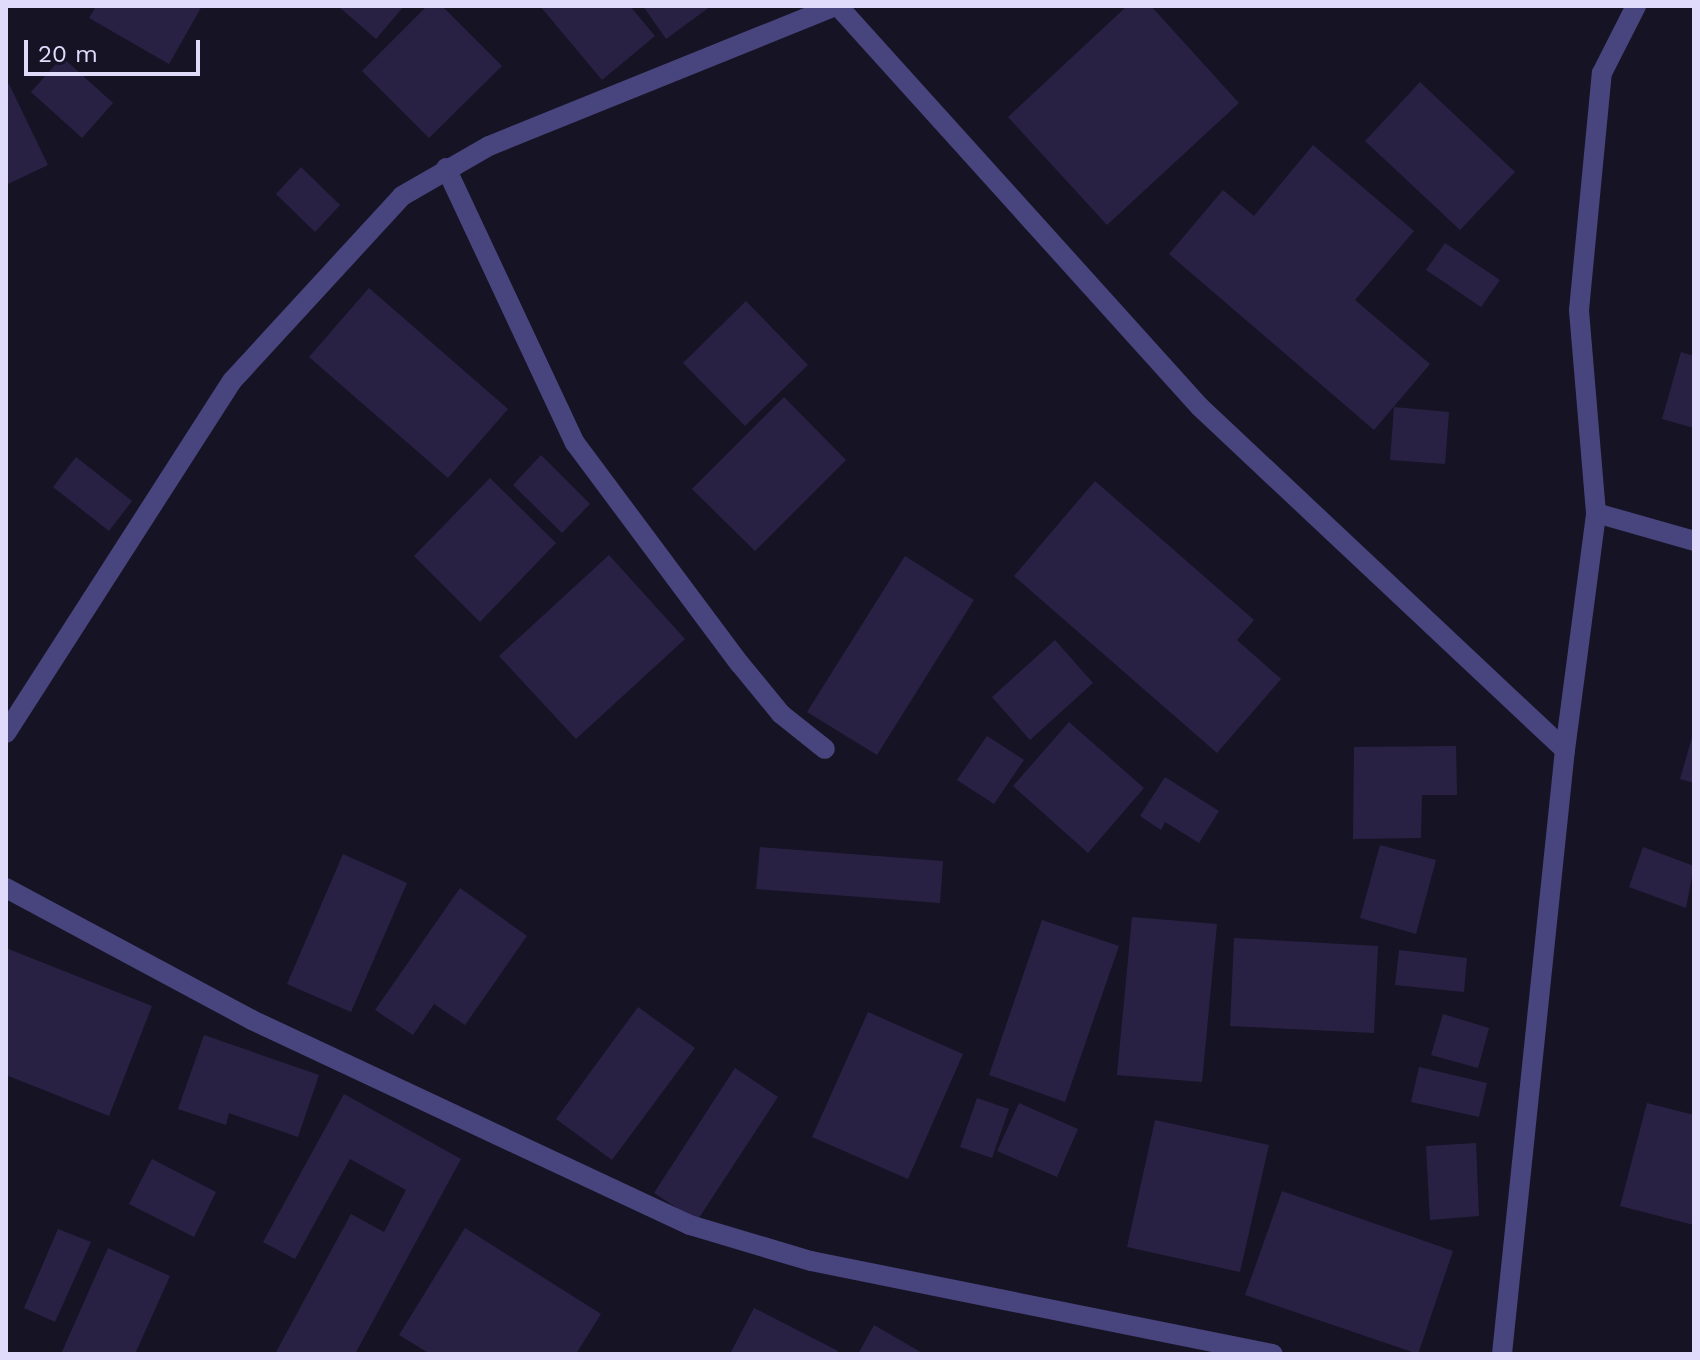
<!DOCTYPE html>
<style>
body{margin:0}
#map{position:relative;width:1700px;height:1360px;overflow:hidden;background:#161325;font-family:"Work Sans",sans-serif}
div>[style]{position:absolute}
.building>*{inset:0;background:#292143}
.street>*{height:20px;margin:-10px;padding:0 10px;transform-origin:10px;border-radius:10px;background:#48447d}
span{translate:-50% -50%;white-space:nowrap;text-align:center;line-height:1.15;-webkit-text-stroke:8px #161325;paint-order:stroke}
.frame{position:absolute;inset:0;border:8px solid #e0dbfa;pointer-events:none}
.scale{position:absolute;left:24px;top:40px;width:176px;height:36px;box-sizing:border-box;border:4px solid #e0dbfa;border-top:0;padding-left:10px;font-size:24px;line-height:28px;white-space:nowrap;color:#e0dbfa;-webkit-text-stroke:6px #161325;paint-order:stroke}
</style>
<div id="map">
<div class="building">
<div style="clip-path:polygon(96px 6px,202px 6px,169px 64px,89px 18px)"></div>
<div style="clip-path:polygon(338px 6px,404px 6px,376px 39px)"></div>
<div style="clip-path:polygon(427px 6px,442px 6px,502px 66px,429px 138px,362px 71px)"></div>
<div style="clip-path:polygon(540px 6px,630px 6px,655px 36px,602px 80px)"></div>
<div style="clip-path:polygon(643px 6px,711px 6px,666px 39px)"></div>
<div style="clip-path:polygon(1127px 6px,1151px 6px,1239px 103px,1107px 225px,1008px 117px)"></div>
<div style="clip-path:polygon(62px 57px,113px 103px,82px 138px,31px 92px)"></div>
<div style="clip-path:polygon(1420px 82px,1515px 172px,1460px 230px,1365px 141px)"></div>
<div style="clip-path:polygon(9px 84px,48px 165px,6px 185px,6px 85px)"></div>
<div style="clip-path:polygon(1313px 145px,1414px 231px,1355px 300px,1430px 364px,1374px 430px,1169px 254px,1223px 190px,1254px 216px)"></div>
<div style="clip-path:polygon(301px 167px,340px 205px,315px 232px,276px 194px)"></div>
<div style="clip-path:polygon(1445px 243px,1500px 280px,1481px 307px,1426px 270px)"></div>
<div style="clip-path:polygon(369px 288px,508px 409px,448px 478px,309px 357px)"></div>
<div style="clip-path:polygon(746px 301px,808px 365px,745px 426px,683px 363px)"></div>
<div style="clip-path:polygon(1681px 352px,1694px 356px,1694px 428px,1662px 419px)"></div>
<div style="clip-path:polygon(784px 397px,846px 460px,755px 551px,692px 489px)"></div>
<div style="clip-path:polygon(1394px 407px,1449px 412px,1445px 464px,1390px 460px)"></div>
<div style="clip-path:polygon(541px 455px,590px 504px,562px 533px,513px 485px)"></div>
<div style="clip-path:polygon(76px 457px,132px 501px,109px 531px,53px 487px)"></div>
<div style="clip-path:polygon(490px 478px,556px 543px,480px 622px,414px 556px)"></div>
<div style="clip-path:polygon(1095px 481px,1254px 620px,1237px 640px,1281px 679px,1217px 753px,1014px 576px)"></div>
<div style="clip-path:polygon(609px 555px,685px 639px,576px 739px,499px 656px)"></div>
<div style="clip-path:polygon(905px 556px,974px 600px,877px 755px,807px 712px)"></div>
<div style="clip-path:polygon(1055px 640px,1093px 683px,1030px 740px,992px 697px)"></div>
<div style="clip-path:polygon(1069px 722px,1144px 788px,1088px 853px,1013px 786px)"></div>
<div style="clip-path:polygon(1693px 734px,1694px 734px,1694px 783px,1680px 779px)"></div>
<div style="clip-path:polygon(987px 736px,1024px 760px,994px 804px,957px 780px)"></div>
<div style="clip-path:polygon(1456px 746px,1457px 795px,1422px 795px,1421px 838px,1353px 839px,1354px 747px)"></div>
<div style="clip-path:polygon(1165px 777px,1219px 811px,1199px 843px,1165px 822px,1161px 830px,1140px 816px)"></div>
<div style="clip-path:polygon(1380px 845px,1436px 860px,1416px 934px,1360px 918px)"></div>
<div style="clip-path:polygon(760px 847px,943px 861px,940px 903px,756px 889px)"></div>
<div style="clip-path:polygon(1643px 847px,1694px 866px,1686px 908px,1629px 887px)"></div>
<div style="clip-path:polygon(343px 854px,407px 883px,351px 1012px,287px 984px)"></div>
<div style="clip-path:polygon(460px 888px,527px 936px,465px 1025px,434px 1004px,413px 1035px,375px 1010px)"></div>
<div style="clip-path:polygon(1132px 917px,1217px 924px,1202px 1082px,1117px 1075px)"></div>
<div style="clip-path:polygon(1042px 920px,1119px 946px,1065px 1102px,989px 1075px)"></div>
<div style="clip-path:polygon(1234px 938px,1378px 946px,1374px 1033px,1230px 1026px)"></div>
<div style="clip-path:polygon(6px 948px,152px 1006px,109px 1116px,6px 1075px)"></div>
<div style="clip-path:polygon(1399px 950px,1467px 958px,1464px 992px,1395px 985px)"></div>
<div style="clip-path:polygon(638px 1007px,695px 1048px,612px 1160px,556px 1119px)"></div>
<div style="clip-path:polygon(868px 1012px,963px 1054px,908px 1179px,812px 1137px)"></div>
<div style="clip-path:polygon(1443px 1014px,1489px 1028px,1478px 1068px,1431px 1055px)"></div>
<div style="clip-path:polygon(204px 1035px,319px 1075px,298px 1137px,229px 1113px,226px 1125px,178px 1109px)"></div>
<div style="clip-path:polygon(1419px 1067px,1487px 1083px,1479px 1117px,1411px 1102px)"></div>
<div style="clip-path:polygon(735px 1068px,778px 1097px,697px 1221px,654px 1193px)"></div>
<div style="clip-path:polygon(344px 1094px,461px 1159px,355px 1354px,275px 1354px,351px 1214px,384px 1232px,406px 1190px,350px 1159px,295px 1259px,263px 1242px)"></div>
<div style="clip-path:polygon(977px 1098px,1009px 1109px,992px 1158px,960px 1147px)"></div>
<div style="clip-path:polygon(1019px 1103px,1078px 1129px,1057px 1177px,997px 1151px)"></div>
<div style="clip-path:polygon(1647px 1103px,1694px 1115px,1694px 1225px,1620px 1206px)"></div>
<div style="clip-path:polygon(1155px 1120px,1269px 1145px,1240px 1272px,1127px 1247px)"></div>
<div style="clip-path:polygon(1476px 1143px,1479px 1216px,1430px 1220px,1426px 1146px)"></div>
<div style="clip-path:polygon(152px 1159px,216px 1192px,194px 1237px,129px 1204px)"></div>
<div style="clip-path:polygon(1282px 1191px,1453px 1251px,1418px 1354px,1245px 1295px)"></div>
<div style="clip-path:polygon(465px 1228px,601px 1314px,576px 1354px,430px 1354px,399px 1335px)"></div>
<div style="clip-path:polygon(58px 1229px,91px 1242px,55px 1322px,24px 1308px)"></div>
<div style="clip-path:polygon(108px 1248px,170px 1276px,135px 1354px,61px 1354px)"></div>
<div style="clip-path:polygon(754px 1308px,838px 1351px,836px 1354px,730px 1354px)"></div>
<div style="clip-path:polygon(874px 1325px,924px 1354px,858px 1354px)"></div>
</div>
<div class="street">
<div style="left:838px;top:6px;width:540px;rotate:47.93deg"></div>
<div style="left:1200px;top:407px;width:501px;rotate:43.22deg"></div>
<div style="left:1565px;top:750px;width:239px;rotate:-82.5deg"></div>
<div style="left:1596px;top:513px;width:204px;rotate:-94.8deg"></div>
<div style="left:1579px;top:310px;width:238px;rotate:-84.5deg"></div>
<div style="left:1602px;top:73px;width:75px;rotate:-63.1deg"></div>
<div style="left:446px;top:168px;width:304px;rotate:64.9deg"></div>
<div style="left:575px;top:443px;width:276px;rotate:53.3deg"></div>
<div style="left:740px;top:664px;width:65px;rotate:50.6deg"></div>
<div style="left:781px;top:714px;width:56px;rotate:38.5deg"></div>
<div style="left:1596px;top:513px;width:102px;rotate:15.9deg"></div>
<div style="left:6px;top:733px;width:418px;rotate:-57.3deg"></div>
<div style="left:232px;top:381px;width:251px;rotate:-47.4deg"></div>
<div style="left:402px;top:196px;width:100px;rotate:-29.9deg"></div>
<div style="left:489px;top:146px;width:373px;rotate:-22deg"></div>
<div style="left:6px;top:888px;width:279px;rotate:28.2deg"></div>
<div style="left:252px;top:1020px;width:484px;rotate:25.1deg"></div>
<div style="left:690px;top:1225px;width:126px;rotate:16.6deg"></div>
<div style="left:811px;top:1261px;width:471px;rotate:11.4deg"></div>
<div style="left:1502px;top:1354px;width:607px;rotate:-84.05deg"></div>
</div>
<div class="frame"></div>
<div class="scale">20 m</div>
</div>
